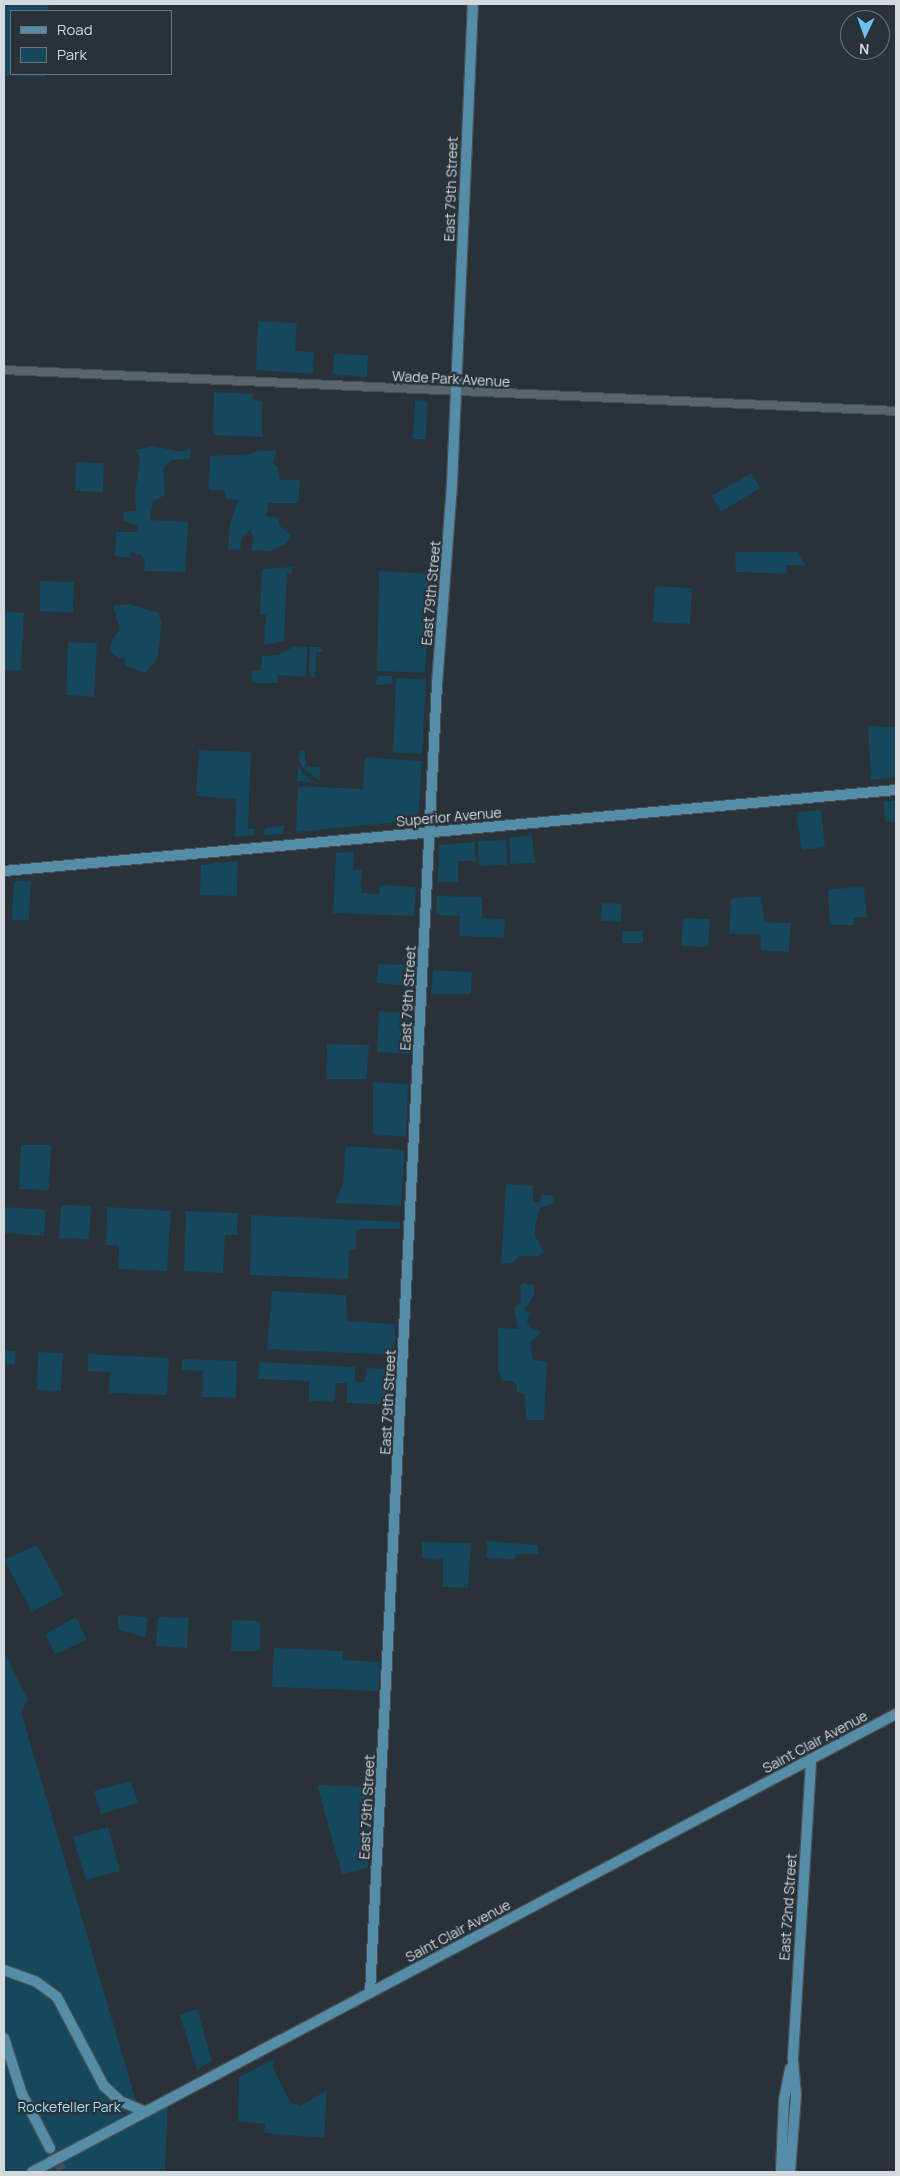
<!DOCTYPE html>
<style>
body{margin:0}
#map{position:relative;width:900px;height:2176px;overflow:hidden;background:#283238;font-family:Manrope,sans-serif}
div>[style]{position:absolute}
.green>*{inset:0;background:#15475d}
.stream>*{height:2px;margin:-1px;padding:0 1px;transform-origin:1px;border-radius:1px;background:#021721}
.major-tunnel>*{height:10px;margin-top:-5px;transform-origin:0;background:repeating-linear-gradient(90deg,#424b51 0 10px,transparent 0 15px)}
.roads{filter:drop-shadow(1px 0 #474f54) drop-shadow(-1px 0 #474f54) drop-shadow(0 1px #474f54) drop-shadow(0 -1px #474f54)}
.minor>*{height:8px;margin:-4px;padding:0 4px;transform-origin:4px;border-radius:4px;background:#5a656b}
.major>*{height:10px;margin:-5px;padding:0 5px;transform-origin:5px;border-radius:5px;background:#558da9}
span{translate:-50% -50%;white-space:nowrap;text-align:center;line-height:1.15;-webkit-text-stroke:4.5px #283238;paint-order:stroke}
.street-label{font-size:14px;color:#d3d9dd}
.park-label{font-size:14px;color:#a4dcfa}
.frame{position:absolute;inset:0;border:5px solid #d3d9dd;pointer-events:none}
.legend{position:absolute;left:10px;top:10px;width:162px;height:65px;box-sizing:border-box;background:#283238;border:1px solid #6c757a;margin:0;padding:6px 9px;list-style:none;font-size:15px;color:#d3d9dd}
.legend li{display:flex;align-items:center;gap:10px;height:25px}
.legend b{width:25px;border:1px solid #6c757a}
.north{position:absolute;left:840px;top:10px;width:50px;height:50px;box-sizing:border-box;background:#283238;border:1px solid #6c757a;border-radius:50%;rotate:183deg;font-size:14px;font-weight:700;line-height:20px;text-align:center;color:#d3d9dd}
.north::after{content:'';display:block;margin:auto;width:18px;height:22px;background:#69c3f1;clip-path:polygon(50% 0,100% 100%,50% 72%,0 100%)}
</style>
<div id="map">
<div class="green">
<div style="clip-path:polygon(4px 4px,49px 4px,48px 11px,11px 11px,11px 74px,45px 74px,45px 77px,4px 76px)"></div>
<div style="clip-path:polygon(258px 321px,297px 323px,295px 351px,314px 352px,313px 374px,256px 370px)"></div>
<div style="clip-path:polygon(334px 354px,368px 355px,367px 377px,333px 374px)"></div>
<div style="clip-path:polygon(214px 392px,253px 394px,253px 400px,262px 401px,262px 437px,213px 435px)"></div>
<div style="clip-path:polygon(415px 400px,427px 401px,426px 439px,413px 439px)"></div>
<div style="clip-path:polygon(154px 446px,177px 451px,186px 451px,189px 448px,191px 452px,189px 459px,171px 460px,163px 470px,165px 495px,153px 501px,150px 517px,151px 520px,188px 522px,185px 572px,144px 571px,145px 560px,141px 555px,131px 552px,130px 558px,115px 556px,116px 532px,138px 532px,137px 526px,123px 521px,124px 512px,136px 511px,135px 493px,140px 458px,136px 450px)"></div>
<div style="clip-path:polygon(259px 450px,277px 451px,273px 463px,278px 468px,280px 480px,300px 480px,298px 503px,268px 503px,267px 516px,279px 518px,279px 525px,290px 535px,287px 543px,270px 551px,251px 550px,254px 538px,250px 530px,242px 537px,240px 550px,228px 549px,230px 524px,238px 500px,227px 499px,224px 490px,209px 490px,210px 456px,251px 454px)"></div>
<div style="clip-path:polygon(76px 462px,104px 463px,103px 492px,75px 491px)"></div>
<div style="clip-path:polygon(752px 473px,760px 488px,721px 512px,711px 496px)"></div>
<div style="clip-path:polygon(735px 552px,798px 552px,806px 566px,787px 565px,786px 574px,736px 572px)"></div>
<div style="clip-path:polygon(293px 567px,292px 573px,287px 574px,284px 641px,264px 645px,266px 615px,260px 614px,262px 569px)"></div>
<div style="clip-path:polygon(379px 571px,431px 574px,425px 673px,377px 671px)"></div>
<div style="clip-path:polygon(40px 581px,74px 582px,73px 613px,40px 611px)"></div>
<div style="clip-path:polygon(655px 586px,692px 588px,690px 624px,653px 622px)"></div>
<div style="clip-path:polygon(129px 604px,158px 613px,162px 623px,157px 660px,145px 673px,125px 666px,125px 658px,119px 659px,110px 650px,112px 640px,120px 630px,113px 606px)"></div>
<div style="clip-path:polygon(4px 611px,24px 613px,21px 670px,4px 670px)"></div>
<div style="clip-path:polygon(68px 642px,97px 643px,94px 697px,66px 695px)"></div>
<div style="clip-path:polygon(295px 646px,307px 647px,306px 677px,278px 675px,277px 683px,252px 683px,252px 671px,261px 670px,262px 656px,278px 655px)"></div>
<div style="clip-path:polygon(310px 647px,320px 647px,323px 652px,316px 652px,315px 677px,311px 677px,309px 672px)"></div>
<div style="clip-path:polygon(377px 676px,392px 676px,393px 684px,376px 685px)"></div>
<div style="clip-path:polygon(396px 678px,426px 679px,422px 754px,393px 753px)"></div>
<div style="clip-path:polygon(868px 726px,896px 727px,896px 777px,871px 780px)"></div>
<div style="clip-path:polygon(199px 750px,251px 752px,248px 829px,255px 829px,254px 835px,235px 837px,236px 799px,196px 796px)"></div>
<div style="clip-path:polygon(300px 750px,305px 751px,306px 766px,320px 767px,320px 781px,304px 769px,298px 759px)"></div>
<div style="clip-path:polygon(365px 757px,422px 761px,418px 820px,296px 832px,298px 786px,363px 789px)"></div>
<div style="clip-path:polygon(298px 765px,303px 773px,314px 783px,297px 781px)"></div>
<div style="clip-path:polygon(896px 800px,896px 822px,886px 822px,883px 802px)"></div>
<div style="clip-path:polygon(821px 810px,825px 847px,802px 850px,796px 812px)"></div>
<div style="clip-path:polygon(285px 825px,282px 834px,263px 835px,265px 828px)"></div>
<div style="clip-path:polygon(532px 835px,535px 863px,511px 864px,509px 838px)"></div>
<div style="clip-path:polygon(506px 840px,507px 865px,479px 866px,478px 841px)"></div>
<div style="clip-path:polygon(475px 842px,476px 861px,458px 861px,458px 882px,438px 882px,439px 845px)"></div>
<div style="clip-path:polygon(354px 851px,353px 870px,362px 870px,361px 893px,379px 894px,380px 885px,416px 887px,414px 916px,333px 913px,336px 853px)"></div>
<div style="clip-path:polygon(238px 861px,237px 896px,200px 895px,201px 865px)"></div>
<div style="clip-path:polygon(31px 880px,29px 920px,12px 920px,14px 882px)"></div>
<div style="clip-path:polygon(864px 886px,867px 917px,853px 918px,853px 925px,830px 925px,828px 890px)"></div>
<div style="clip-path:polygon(437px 896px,482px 897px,482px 918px,505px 919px,504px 938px,459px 936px,460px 916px,436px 915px)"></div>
<div style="clip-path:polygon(761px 896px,764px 922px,791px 923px,789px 952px,761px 950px,760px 934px,729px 934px,731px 899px)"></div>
<div style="clip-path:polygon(602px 903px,622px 904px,621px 922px,601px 921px)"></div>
<div style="clip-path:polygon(683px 918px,710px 919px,708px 947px,681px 946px)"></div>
<div style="clip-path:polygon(622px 931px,643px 931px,643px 943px,622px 943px)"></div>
<div style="clip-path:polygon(378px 964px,413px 965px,412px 987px,377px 983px)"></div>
<div style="clip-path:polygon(433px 970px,472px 972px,471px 994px,431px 994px)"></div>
<div style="clip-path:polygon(379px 1011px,411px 1013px,409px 1054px,377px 1052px)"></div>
<div style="clip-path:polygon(327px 1044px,369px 1045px,366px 1079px,326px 1079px)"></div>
<div style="clip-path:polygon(373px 1082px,408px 1084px,406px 1137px,373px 1134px)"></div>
<div style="clip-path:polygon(21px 1145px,51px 1145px,49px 1190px,19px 1189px)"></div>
<div style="clip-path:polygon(346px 1146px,405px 1150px,401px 1206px,335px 1203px,343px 1183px)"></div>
<div style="clip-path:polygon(506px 1184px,533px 1186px,533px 1203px,540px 1202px,541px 1195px,552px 1195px,554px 1200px,551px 1205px,540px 1207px,535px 1226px,535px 1236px,544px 1252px,538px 1256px,519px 1256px,514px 1262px,501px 1264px)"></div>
<div style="clip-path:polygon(64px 1205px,91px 1206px,89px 1239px,59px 1238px,61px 1207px)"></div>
<div style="clip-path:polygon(4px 1207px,46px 1210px,44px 1236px,4px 1233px)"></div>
<div style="clip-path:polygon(107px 1207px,171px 1211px,167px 1271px,118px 1269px,119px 1246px,106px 1245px)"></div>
<div style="clip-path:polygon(186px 1211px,238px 1213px,237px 1235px,225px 1235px,223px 1273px,184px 1271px)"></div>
<div style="clip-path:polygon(251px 1215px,400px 1222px,400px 1229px,356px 1229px,356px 1249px,349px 1251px,348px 1279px,250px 1275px)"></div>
<div style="clip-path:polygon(523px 1283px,533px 1285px,535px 1294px,524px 1310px,534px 1314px,529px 1315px,527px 1321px,530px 1327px,542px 1332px,530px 1342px,533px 1360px,547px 1362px,544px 1420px,526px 1420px,525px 1394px,517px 1392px,517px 1386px,512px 1381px,502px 1381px,498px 1369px,498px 1328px,518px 1329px,514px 1309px,521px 1302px,520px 1286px)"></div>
<div style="clip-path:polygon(272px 1291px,346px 1295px,347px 1321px,395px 1324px,395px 1355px,267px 1349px)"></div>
<div style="clip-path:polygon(4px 1350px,16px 1351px,15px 1364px,5px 1365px,4px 1388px)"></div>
<div style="clip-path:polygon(38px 1352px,63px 1353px,61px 1391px,37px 1390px)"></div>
<div style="clip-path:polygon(88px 1354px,169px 1358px,167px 1395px,109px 1393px,110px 1372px,88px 1371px)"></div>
<div style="clip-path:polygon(182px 1359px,237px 1361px,236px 1398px,202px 1397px,203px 1371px,182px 1370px)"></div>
<div style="clip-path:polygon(259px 1362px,355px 1367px,355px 1381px,365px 1382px,367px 1368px,393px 1369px,391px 1405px,347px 1403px,347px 1383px,336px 1383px,334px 1402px,309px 1401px,309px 1381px,258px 1379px)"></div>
<div style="clip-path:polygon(487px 1541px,538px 1545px,538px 1554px,516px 1554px,515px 1559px,486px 1558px)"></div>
<div style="clip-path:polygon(422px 1542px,471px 1543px,468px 1588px,443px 1587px,443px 1559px,422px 1558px)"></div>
<div style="clip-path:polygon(37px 1545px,64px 1595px,32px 1612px,4px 1560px)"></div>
<div style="clip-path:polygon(118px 1615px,147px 1617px,146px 1638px,118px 1629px)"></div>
<div style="clip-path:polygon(76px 1617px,87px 1640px,55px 1654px,45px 1634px)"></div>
<div style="clip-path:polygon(158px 1617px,189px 1618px,187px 1648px,156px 1646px)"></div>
<div style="clip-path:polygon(232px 1620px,260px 1621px,260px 1651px,231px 1651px)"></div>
<div style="clip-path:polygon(274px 1648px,343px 1651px,343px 1660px,380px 1662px,378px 1691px,272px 1687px)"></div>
<div style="clip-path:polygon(4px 1652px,28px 1699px,21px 1712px,136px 2101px,146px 2112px,168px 2100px,165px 2172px,4px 2172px)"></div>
<div style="clip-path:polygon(131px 1781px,138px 1803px,101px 1814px,94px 1791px)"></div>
<div style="clip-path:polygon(317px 1785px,372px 1787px,368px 1868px,342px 1874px)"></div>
<div style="clip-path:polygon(108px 1827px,120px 1871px,86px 1880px,73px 1837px)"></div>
<div style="clip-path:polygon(197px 2009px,212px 2061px,197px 2070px,180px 2015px)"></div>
<div style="clip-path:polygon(274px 2059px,273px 2068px,291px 2103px,301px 2106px,327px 2090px,324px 2138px,264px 2133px,265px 2124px,238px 2121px,239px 2077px)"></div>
</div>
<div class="stream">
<div style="left:4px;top:2092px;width:15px;rotate:90deg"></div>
</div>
<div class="major-tunnel">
<div style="left:50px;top:2148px;width:27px;rotate:62deg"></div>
</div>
<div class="roads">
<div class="minor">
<div style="left:4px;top:370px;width:893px;rotate:2.63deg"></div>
</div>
<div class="major">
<div style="left:4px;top:871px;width:896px;rotate:-5.19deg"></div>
<div style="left:4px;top:1970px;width:33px;rotate:20deg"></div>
<div style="left:35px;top:1981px;width:27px;rotate:36deg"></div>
<div style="left:57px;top:1997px;width:101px;rotate:62.2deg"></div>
<div style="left:104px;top:2086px;width:22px;rotate:43deg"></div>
<div style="left:120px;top:2101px;width:28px;rotate:23deg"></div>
<div style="left:370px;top:1993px;width:1311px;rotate:-87.07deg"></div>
<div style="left:437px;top:684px;width:202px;rotate:-85.7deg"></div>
<div style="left:452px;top:483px;width:479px;rotate:-87.5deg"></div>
<div style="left:4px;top:2038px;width:59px;rotate:72.2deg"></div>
<div style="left:22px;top:2094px;width:61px;rotate:62.6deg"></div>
<div style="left:32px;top:2172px;width:978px;rotate:-27.93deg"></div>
<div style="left:781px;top:2172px;width:72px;rotate:-87.6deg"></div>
<div style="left:784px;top:2100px;width:32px;rotate:-79deg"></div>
<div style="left:790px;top:2172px;width:77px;rotate:-85.5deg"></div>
<div style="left:796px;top:2095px;width:38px;rotate:-95deg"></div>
<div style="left:793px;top:2057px;width:299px;rotate:-86.5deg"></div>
</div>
</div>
<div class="street-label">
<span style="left:451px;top:189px;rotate:-88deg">East 79th Street</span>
<span style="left:451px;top:379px;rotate:3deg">Wade Park Avenue</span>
<span style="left:431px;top:593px;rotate:-85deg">East 79th Street</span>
<span style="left:449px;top:817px;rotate:-5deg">Superior Avenue</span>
<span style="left:408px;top:998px;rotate:-87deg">East 79th Street</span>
<span style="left:388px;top:1402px;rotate:-87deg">East 79th Street</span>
<span style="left:815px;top:1742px;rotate:-28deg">Saint Clair Avenue</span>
<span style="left:367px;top:1807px;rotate:-87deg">East 79th Street</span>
<span style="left:788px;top:1907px;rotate:-86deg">East 72nd Street</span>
<span style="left:458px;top:1931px;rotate:-28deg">Saint Clair Avenue</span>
</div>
<div class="park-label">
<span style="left:69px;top:2107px">Rockefeller Park</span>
</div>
<div class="frame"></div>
<ul class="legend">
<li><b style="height:6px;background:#558da9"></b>Road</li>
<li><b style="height:14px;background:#15475d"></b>Park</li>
</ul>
<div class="north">N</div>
</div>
